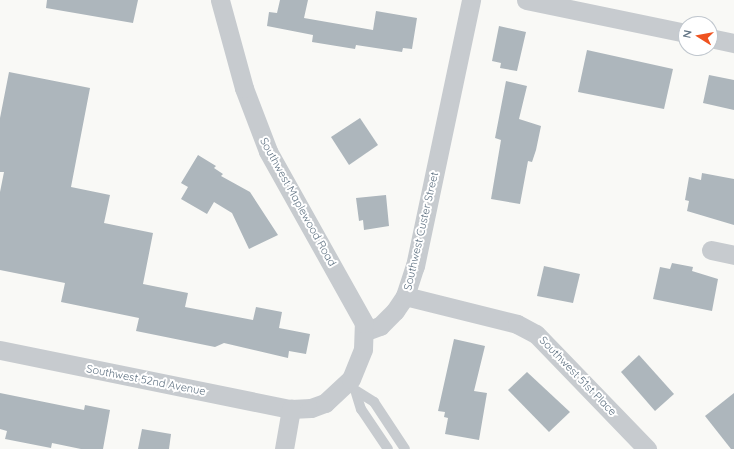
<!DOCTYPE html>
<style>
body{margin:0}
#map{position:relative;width:734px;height:449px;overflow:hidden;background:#f9f9f6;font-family:Quicksand,sans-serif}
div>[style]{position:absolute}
.building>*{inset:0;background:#adb6bc}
.lane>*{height:10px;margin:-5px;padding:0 5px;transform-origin:5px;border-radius:5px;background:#c7cbcf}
.street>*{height:19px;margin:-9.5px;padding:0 9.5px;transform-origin:9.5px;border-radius:9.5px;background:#c7cbcf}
span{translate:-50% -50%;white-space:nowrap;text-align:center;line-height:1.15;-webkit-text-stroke:4px #fff;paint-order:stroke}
.street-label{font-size:11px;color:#627484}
.north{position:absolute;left:678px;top:16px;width:40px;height:40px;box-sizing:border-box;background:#fff;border:1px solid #c0c7ce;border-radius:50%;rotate:281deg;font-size:11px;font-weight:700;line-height:16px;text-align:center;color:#627484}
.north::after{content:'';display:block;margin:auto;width:14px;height:18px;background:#ef5320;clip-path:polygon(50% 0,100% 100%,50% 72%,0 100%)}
</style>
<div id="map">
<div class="building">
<div style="clip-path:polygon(47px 0,138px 0,133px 23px,46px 8px)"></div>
<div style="clip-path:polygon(280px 0,308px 0,304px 18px,373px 30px,376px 11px,417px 18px,412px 49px,403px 48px,402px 52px,356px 45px,355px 49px,312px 42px,313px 35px,267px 26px,269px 12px,277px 13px)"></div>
<div style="clip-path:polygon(499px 26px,526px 32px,517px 71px,500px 68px,501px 63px,492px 61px)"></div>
<div style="clip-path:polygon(587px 50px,673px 69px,664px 109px,578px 92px)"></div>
<div style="clip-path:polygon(9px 72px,90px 88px,71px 187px,110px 195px,104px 223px,153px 233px,143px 284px,188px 293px,185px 307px,253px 320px,256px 307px,282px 312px,279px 328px,310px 334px,306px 354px,289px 351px,288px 358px,224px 343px,215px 347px,136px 331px,139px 318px,61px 302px,65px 283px,0 270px,0 192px,4px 172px,0 172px,0 118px)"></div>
<div style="clip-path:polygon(709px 75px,734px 80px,734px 110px,703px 103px)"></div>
<div style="clip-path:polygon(506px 81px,527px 86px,519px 119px,541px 126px,536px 150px,532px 162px,528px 161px,520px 204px,491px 199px,501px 140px,495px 138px)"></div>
<div style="clip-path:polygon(360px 118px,378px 145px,349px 165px,331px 137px)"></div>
<div style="clip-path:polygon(198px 155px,216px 166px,214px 168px,223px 174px,221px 176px,250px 192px,278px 235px,249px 249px,232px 213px,214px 202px,207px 214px,181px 199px,188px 187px,181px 183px)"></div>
<div style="clip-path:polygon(702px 173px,734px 179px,734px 225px,687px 211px,689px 201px,685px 200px,689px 177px,701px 180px)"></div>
<div style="clip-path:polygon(386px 195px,389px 226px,364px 230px,363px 220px,359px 221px,356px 198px)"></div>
<div style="clip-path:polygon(672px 263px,693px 267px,692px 271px,718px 279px,712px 311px,653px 299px,660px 267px,670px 269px)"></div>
<div style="clip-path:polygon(544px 266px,580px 274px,573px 303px,537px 296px)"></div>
<div style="clip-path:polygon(454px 339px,485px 346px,474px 391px,487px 393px,479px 440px,445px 434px,448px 418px,444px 417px,445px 412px,438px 411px)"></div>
<div style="clip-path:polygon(639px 355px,674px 394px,655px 411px,621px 372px)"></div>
<div style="clip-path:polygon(527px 372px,570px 412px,549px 432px,508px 390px)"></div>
<div style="clip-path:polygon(0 393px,84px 410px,85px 405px,110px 410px,103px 449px,81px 449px,52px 443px,51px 448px,5px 439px,7px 431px,0 429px)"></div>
<div style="clip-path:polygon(734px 393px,734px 449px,731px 449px,705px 416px)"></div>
<div style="clip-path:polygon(142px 429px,171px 434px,169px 449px,138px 449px)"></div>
</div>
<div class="lane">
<div style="left:347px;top:385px;width:32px;rotate:32deg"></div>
<div style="left:374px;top:402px;width:56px;rotate:56.6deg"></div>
<div style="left:356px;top:393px;width:17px;rotate:73deg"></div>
<div style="left:361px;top:409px;width:48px;rotate:56deg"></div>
</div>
<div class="street">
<div style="left:526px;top:0;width:163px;rotate:11.7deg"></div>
<div style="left:710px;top:38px;width:25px;rotate:12deg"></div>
<div style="left:711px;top:250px;width:24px;rotate:12deg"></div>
<div style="left:405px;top:296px;width:115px;rotate:14deg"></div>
<div style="left:517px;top:324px;width:21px;rotate:28deg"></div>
<div style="left:536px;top:334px;width:160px;rotate:46deg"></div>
<div style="left:366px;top:331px;width:15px;rotate:-20deg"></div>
<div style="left:380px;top:326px;width:21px;rotate:-45deg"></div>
<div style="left:395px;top:311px;width:18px;rotate:-56deg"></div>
<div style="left:405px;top:296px;width:32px;rotate:-72deg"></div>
<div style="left:415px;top:266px;width:272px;rotate:-78.1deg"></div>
<div style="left:0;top:350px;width:297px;rotate:11.5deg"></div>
<div style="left:291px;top:409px;width:20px;rotate:-3deg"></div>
<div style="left:311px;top:408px;width:15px;rotate:-20deg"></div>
<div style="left:325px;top:403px;width:35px;rotate:-43deg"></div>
<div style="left:351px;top:379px;width:32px;rotate:-68deg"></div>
<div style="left:363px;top:349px;width:26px;rotate:-88deg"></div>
<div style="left:364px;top:323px;width:197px;rotate:-119.2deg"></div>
<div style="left:268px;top:151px;width:67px;rotate:-110.9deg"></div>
<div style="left:244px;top:88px;width:91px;rotate:-105.3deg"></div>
<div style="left:284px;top:449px;width:41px;rotate:-80.1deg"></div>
</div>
<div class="street-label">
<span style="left:298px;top:202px;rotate:61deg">Southwest Maplewood Road</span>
<span style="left:421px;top:231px;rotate:-77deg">Southwest Custer Street</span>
<span style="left:578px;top:376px;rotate:46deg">Southwest 51st Place</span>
<span style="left:146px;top:380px;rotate:11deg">Southwest 52nd Avenue</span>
</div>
<div class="north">N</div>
</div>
